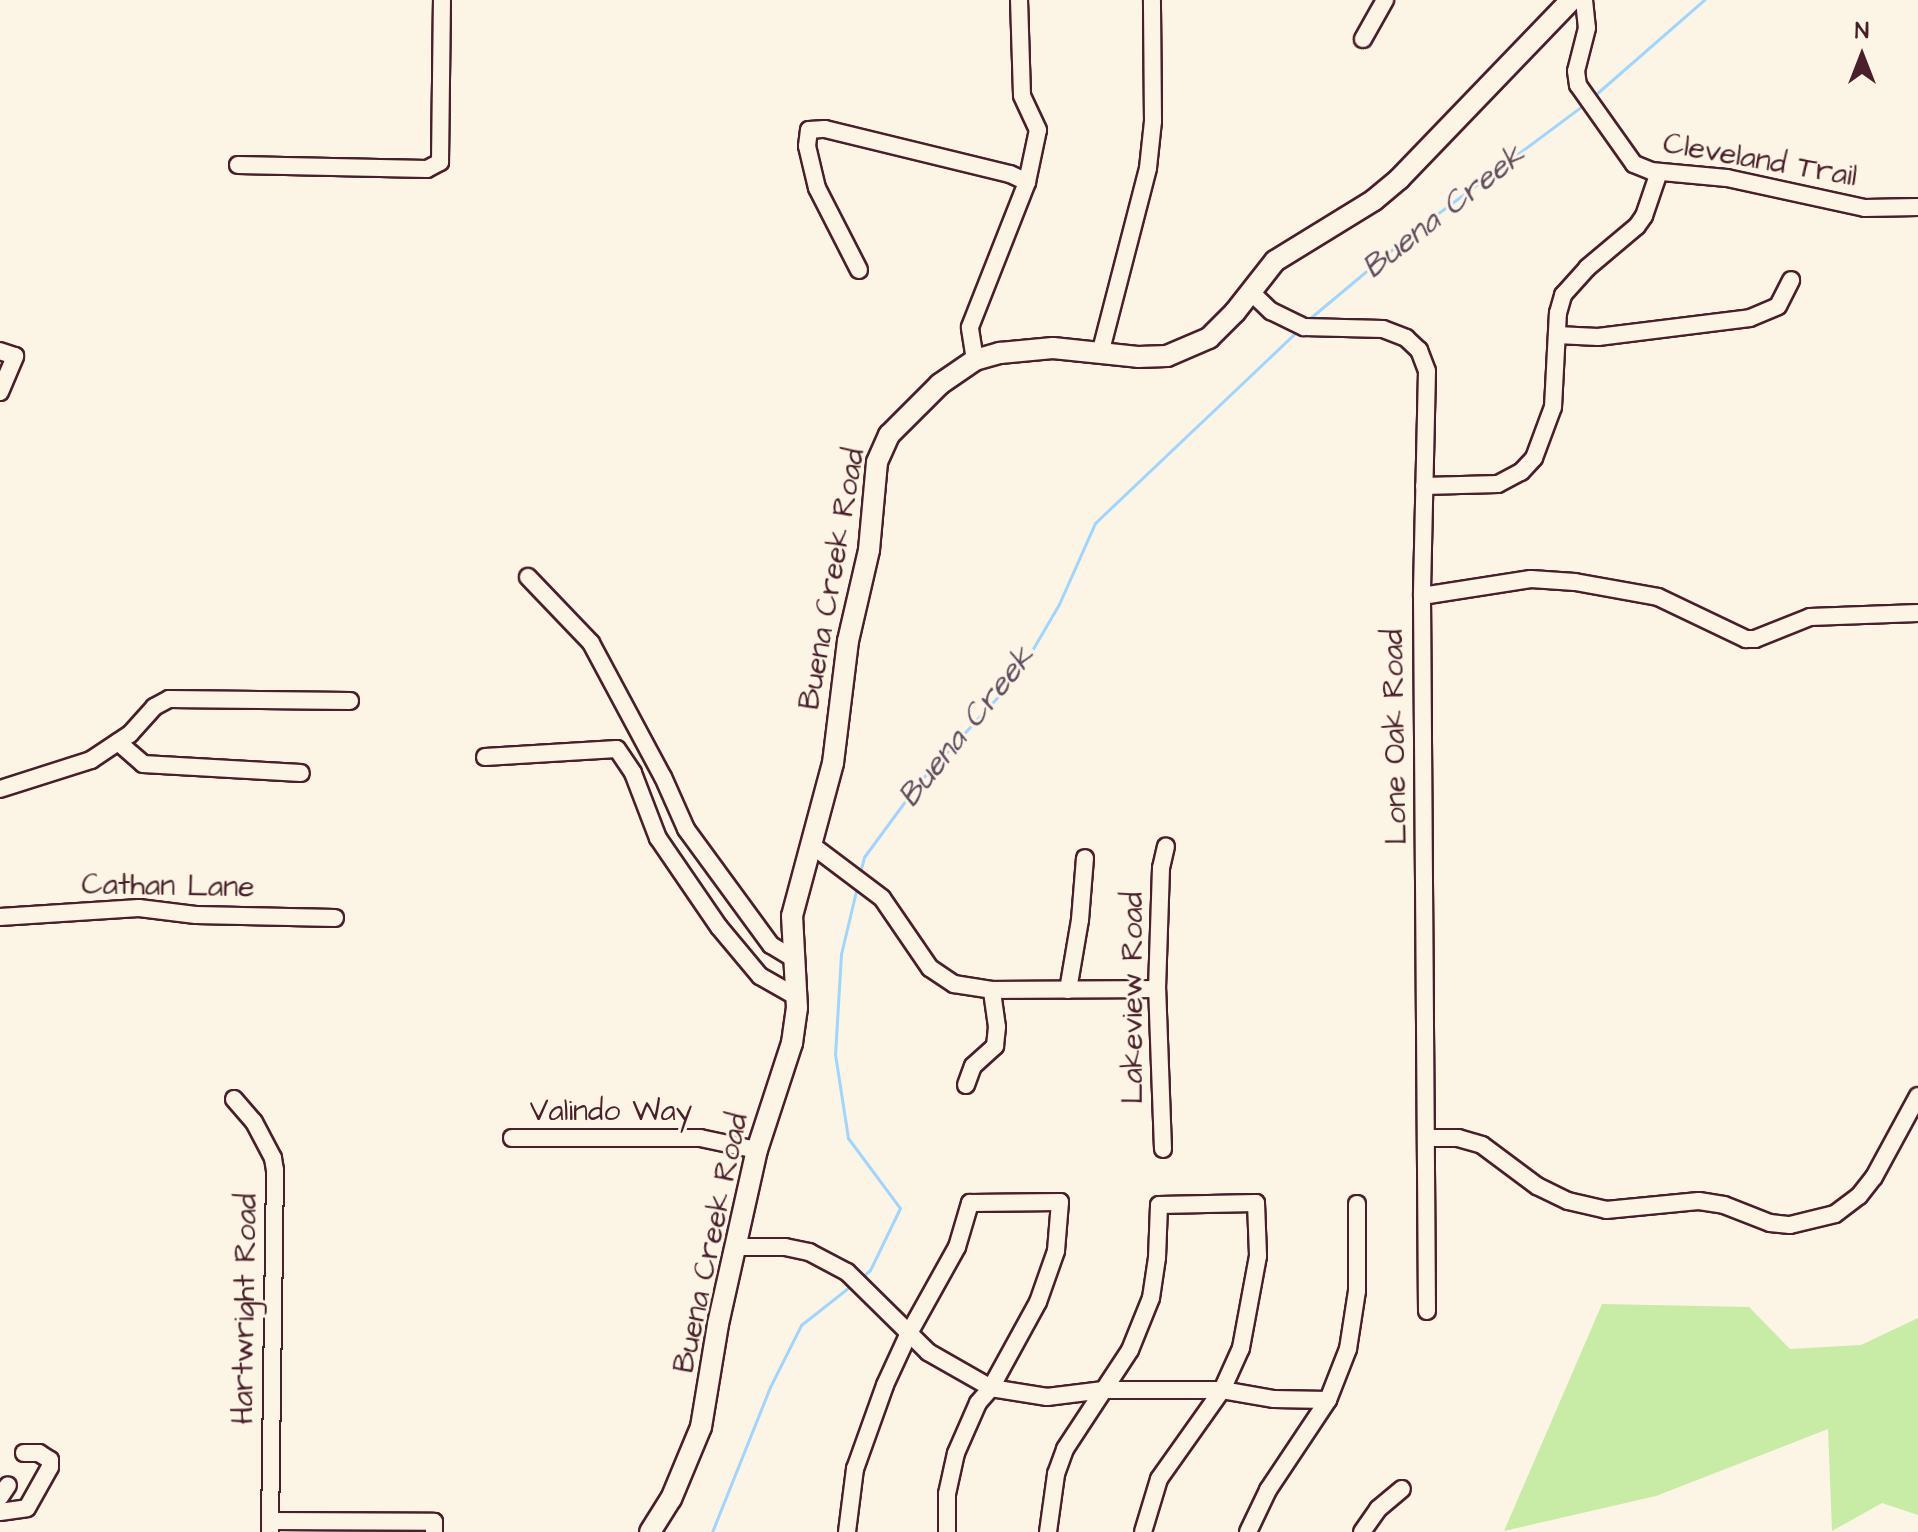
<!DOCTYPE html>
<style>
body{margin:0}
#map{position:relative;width:1918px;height:1532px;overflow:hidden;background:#fcf5e5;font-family:"Architects Daughter",sans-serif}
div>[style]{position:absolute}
.green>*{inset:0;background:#c8eba5}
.stream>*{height:3px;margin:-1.5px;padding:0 1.5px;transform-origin:1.5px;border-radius:1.5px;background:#9fd5fe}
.roads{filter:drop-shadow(2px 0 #4a1f2b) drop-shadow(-2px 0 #4a1f2b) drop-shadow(0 2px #4a1f2b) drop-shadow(0 -2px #4a1f2b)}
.minor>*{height:16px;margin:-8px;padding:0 8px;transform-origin:8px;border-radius:8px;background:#fcf5e5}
.major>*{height:20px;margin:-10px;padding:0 10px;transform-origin:10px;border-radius:10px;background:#fcf5e5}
span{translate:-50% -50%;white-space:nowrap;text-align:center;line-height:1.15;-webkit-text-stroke:6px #fcf5e5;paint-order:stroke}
.street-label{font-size:30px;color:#4a1f2b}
.water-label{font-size:32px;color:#5f4c60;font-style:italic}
.north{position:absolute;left:1822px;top:16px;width:80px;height:80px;-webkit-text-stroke:6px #fcf5e5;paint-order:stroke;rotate:0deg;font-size:22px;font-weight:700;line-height:32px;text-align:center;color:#4a1f2b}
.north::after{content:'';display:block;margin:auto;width:28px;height:36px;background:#4a1f2b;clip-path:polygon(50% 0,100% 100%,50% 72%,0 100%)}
</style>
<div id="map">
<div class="green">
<div style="clip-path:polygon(1602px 1304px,1749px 1307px,1790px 1349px,1861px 1345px,1918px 1318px,1918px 1515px,1882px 1503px,1832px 1531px,1828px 1429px,1656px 1496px,1504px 1531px)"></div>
</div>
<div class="stream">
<div style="left:1595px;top:95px;width:145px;rotate:-41.1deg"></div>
<div style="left:1309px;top:319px;width:136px;rotate:-39.9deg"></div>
<div style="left:1413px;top:232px;width:209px;rotate:-36.7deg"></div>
<div style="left:860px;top:873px;width:16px;rotate:-76deg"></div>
<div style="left:864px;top:857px;width:93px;rotate:-53.7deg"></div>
<div style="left:919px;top:782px;width:144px;rotate:-47.2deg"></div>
<div style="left:1017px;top:676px;width:83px;rotate:-59.7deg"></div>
<div style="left:1059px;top:604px;width:89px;rotate:-66deg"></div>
<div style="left:1095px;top:523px;width:276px;rotate:-43.5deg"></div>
<div style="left:856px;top:891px;width:65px;rotate:103.4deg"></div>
<div style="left:841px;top:954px;width:100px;rotate:93.4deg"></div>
<div style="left:835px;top:1054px;width:85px;rotate:81.2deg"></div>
<div style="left:848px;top:1138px;width:87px;rotate:53.4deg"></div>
<div style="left:900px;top:1208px;width:69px;rotate:115.8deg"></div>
<div style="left:870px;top:1270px;width:11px;rotate:139deg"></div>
<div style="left:712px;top:1532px;width:156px;rotate:-68.2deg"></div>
<div style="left:770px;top:1387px;width:69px;rotate:-63.4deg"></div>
<div style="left:801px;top:1325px;width:66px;rotate:-38.3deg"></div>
</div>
<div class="roads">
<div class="minor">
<div style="left:1584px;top:0;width:28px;rotate:84deg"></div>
<div style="left:1587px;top:28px;width:44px;rotate:104.3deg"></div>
<div style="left:1576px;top:71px;width:14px;rotate:82deg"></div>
<div style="left:1578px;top:85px;width:97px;rotate:54.7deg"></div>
<div style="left:1634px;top:164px;width:18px;rotate:22deg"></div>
<div style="left:1651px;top:171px;width:76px;rotate:5.3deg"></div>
<div style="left:1727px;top:178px;width:141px;rotate:12.3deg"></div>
<div style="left:1865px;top:208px;width:53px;rotate:-1.1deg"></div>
<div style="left:1363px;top:39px;width:45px;rotate:-60.6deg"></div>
<div style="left:238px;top:165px;width:189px;rotate:1.2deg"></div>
<div style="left:427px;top:169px;width:15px;rotate:-28deg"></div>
<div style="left:440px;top:162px;width:162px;rotate:-89.3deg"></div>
<div style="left:859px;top:270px;width:92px;rotate:-117.1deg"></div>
<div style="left:817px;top:188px;width:43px;rotate:-103.4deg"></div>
<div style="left:807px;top:146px;width:16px;rotate:-83deg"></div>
<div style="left:809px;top:130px;width:16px;rotate:-4deg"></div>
<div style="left:825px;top:129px;width:190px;rotate:13.7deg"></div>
<div style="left:1010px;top:174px;width:19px;rotate:25deg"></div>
<div style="left:1251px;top:292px;width:28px;rotate:44deg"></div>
<div style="left:1271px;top:311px;width:37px;rotate:26deg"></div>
<div style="left:1304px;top:327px;width:79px;rotate:1.5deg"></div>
<div style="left:1383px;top:329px;width:25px;rotate:21deg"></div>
<div style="left:1406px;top:338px;width:18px;rotate:43deg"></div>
<div style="left:1419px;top:350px;width:22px;rotate:69deg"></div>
<div style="left:1427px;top:371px;width:225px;rotate:91.3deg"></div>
<div style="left:1422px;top:596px;width:715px;rotate:89.6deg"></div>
<div style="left:1557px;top:335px;width:41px;rotate:2.8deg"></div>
<div style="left:1598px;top:337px;width:153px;rotate:-7.1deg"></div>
<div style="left:1750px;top:318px;width:30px;rotate:-23deg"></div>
<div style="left:1778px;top:306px;width:29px;rotate:-63deg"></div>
<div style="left:1100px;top:354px;width:192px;rotate:-75.5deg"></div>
<div style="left:1148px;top:168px;width:47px;rotate:-83.9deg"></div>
<div style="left:1153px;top:121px;width:121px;rotate:-90.5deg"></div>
<div style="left:975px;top:360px;width:33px;rotate:-99deg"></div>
<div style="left:970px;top:327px;width:156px;rotate:-68.5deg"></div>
<div style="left:1027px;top:182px;width:53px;rotate:-78.1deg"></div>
<div style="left:1038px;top:130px;width:38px;rotate:-115deg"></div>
<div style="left:1022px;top:95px;width:95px;rotate:-91.8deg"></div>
<div style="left:0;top:392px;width:39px;rotate:-67deg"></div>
<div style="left:15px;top:356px;width:16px;rotate:-162deg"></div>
<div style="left:1424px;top:486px;width:74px;rotate:-1.5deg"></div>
<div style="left:1498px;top:484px;width:26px;rotate:-28deg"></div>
<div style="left:1521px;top:472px;width:19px;rotate:-47deg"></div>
<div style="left:1534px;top:458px;width:54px;rotate:-69.6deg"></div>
<div style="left:1553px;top:407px;width:94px;rotate:-87deg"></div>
<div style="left:1558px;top:313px;width:19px;rotate:-74deg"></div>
<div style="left:1563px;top:295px;width:36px;rotate:-48deg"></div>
<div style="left:1587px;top:268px;width:65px;rotate:-40deg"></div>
<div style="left:1637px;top:226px;width:12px;rotate:-55deg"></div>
<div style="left:1644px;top:216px;width:46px;rotate:-71.2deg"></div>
<div style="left:528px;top:577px;width:91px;rotate:46.3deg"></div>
<div style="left:591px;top:643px;width:152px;rotate:61.8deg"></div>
<div style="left:663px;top:777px;width:57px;rotate:66.1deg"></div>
<div style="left:686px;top:829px;width:144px;rotate:53.8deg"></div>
<div style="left:771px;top:945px;width:26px;rotate:31deg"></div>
<div style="left:1422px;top:596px;width:110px;rotate:-8.9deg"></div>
<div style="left:1531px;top:579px;width:44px;rotate:3.9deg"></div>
<div style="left:1575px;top:582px;width:84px;rotate:10.2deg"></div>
<div style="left:1658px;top:597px;width:98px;rotate:25.5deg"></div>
<div style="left:1746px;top:639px;width:9px"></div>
<div style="left:1755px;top:639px;width:59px;rotate:-21.8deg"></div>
<div style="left:1810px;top:617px;width:108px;rotate:-2.1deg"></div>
<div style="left:118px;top:742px;width:33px;rotate:41deg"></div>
<div style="left:143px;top:764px;width:158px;rotate:3.3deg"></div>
<div style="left:485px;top:757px;width:132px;rotate:-3.5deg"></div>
<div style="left:617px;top:749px;width:29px;rotate:56deg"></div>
<div style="left:633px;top:773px;width:70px;rotate:69deg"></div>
<div style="left:658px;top:838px;width:108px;rotate:55.6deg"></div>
<div style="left:719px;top:927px;width:64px;rotate:50.1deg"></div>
<div style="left:760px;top:976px;width:40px;rotate:29.7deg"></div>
<div style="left:0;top:789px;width:96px;rotate:-17.7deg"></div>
<div style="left:91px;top:760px;width:47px;rotate:-33.7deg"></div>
<div style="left:130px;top:734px;width:36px;rotate:-48deg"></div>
<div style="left:154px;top:707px;width:17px;rotate:-28deg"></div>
<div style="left:169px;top:699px;width:181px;rotate:0.6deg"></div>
<div style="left:813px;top:846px;width:86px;rotate:37deg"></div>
<div style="left:882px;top:898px;width:85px;rotate:55.6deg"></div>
<div style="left:930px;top:968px;width:29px;rotate:34deg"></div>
<div style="left:954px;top:984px;width:38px;rotate:9deg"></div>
<div style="left:992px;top:990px;width:165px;rotate:-0.3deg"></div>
<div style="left:0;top:917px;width:139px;rotate:-3.7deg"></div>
<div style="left:139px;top:908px;width:57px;rotate:7deg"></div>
<div style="left:196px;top:915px;width:139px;rotate:1.2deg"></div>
<div style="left:1068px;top:990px;width:71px;rotate:-80.3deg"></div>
<div style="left:1080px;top:920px;width:62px;rotate:-85.4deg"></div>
<div style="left:966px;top:1085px;width:20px;rotate:-70deg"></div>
<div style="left:973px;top:1066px;width:30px;rotate:-42deg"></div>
<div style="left:995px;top:1046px;width:19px;rotate:-84deg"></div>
<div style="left:997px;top:1027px;width:37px;rotate:-98deg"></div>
<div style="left:234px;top:1099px;width:30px;rotate:49deg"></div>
<div style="left:254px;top:1122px;width:41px;rotate:62.2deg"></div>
<div style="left:273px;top:1158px;width:12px;rotate:81deg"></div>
<div style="left:275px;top:1170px;width:362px;rotate:90.8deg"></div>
<div style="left:512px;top:1138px;width:188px"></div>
<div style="left:700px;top:1138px;width:58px;rotate:11.9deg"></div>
<div style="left:1427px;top:1138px;width:31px"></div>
<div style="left:1458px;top:1138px;width:25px;rotate:16deg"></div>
<div style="left:1482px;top:1145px;width:69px;rotate:36.7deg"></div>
<div style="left:1537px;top:1186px;width:34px;rotate:26deg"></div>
<div style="left:1568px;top:1201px;width:39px;rotate:13deg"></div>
<div style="left:1606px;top:1210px;width:93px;rotate:-5.5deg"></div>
<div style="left:1699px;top:1201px;width:25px;rotate:9deg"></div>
<div style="left:1724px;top:1205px;width:49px;rotate:21.4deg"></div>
<div style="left:1770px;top:1223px;width:20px;rotate:6deg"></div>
<div style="left:1790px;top:1225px;width:46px;rotate:-13.7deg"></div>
<div style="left:1835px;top:1214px;width:30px;rotate:-37deg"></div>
<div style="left:1859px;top:1196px;width:24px;rotate:-52deg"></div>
<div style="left:1874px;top:1177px;width:92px;rotate:-61.5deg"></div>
<div style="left:1163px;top:1149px;width:160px;rotate:-92.1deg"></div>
<div style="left:1157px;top:989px;width:121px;rotate:-88.1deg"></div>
<div style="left:1161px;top:868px;width:22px;rotate:-77deg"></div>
<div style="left:735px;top:1247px;width:50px"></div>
<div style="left:785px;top:1247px;width:25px;rotate:12deg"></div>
<div style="left:809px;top:1252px;width:43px;rotate:27.8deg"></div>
<div style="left:847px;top:1272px;width:114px;rotate:44.6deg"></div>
<div style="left:928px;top:1352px;width:73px;rotate:29.7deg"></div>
<div style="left:991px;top:1388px;width:57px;rotate:9.1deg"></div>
<div style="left:1047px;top:1397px;width:57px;rotate:-7deg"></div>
<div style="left:1104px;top:1390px;width:118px"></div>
<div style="left:1222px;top:1390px;width:53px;rotate:9.8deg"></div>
<div style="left:1274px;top:1399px;width:54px;rotate:1.1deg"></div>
<div style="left:0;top:1497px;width:14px;rotate:-56deg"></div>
<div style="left:0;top:1512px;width:27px;rotate:-8deg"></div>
<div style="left:27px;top:1508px;width:47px;rotate:-60.7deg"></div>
<div style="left:50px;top:1467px;width:7px;rotate:-90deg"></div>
<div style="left:50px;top:1460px;width:13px;rotate:-148deg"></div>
<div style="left:39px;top:1453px;width:15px;rotate:180deg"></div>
<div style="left:270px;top:1521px;width:164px;rotate:0.3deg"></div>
<div style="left:434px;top:1522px;width:10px;rotate:90deg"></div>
<div style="left:847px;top:1532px;width:64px;rotate:-82.8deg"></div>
<div style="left:855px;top:1469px;width:89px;rotate:-70.3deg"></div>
<div style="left:885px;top:1385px;width:55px;rotate:-65.3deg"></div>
<div style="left:908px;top:1335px;width:101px;rotate:-60.9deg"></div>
<div style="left:957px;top:1247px;width:46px;rotate:-73.5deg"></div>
<div style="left:970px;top:1203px;width:90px;rotate:-0.6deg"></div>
<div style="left:1060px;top:1202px;width:49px;rotate:94.7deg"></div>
<div style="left:1056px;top:1251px;width:54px;rotate:109.4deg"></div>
<div style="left:1038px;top:1302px;width:98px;rotate:118.7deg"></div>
<div style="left:991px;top:1388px;width:20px;rotate:131deg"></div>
<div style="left:978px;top:1403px;width:55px;rotate:113.7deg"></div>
<div style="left:956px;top:1453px;width:42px;rotate:102.4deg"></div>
<div style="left:947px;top:1494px;width:38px;rotate:90deg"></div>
<div style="left:1048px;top:1532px;width:59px;rotate:-82.1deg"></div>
<div style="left:1056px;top:1474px;width:27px;rotate:-70deg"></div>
<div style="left:1065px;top:1449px;width:118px;rotate:-56.7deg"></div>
<div style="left:1130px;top:1350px;width:56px;rotate:-68deg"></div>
<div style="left:1151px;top:1298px;width:40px;rotate:-81.5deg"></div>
<div style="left:1157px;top:1258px;width:53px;rotate:-87.8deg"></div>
<div style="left:1159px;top:1205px;width:97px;rotate:-1.2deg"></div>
<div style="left:1256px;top:1203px;width:53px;rotate:87.8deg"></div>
<div style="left:1258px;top:1256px;width:94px;rotate:100.5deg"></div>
<div style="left:1241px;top:1348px;width:46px;rotate:114.3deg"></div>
<div style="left:1222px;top:1390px;width:109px;rotate:125.3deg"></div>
<div style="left:1159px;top:1479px;width:55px;rotate:106.8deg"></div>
<div style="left:1248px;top:1532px;width:47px;rotate:-64.5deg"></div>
<div style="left:1268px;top:1490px;width:108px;rotate:-56.3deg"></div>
<div style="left:1328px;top:1400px;width:55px;rotate:-68.6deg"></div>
<div style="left:1348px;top:1349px;width:59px;rotate:-81.2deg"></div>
<div style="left:1357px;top:1291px;width:87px;rotate:-90deg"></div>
<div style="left:1362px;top:1532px;width:28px;rotate:-55deg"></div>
<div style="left:1378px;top:1509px;width:31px;rotate:-40deg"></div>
</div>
<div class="major">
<div style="left:650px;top:1532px;width:39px;rotate:-58deg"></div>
<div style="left:671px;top:1499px;width:78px;rotate:-67.4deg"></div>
<div style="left:701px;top:1427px;width:104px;rotate:-80.6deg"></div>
<div style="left:718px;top:1324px;width:178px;rotate:-77.4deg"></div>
<div style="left:757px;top:1150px;width:113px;rotate:-71.9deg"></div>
<div style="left:792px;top:1043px;width:35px;rotate:-82deg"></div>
<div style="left:797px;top:1008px;width:92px;rotate:-93.1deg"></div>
<div style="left:792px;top:916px;width:158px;rotate:-75deg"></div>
<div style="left:833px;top:763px;width:123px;rotate:-83deg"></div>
<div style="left:848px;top:641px;width:93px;rotate:-77deg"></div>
<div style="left:869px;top:550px;width:88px;rotate:-84.8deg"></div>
<div style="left:877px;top:462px;width:30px;rotate:-66deg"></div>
<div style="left:889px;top:435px;width:72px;rotate:-45deg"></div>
<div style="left:940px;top:384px;width:42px;rotate:-34.4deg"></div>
<div style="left:975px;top:360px;width:26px;rotate:-16deg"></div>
<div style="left:1000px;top:353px;width:53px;rotate:-5.4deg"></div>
<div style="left:1053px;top:348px;width:85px;rotate:6deg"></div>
<div style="left:1138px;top:357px;width:29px;rotate:-2deg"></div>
<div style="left:1167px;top:356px;width:46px;rotate:-23.2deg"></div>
<div style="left:1209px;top:338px;width:37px;rotate:-45deg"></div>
<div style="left:1235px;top:312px;width:65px;rotate:-51.9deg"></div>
<div style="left:1275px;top:261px;width:116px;rotate:-31.6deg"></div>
<div style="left:1374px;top:200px;width:33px;rotate:-40deg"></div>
<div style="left:1399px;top:179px;width:248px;rotate:-46.1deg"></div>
</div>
</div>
<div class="street-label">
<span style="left:1760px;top:160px;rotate:10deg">Cleveland Trail</span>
<span style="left:832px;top:579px;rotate:-80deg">Buena Creek Road</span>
<span style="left:1395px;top:737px;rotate:-91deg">Lone Oak Road</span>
<span style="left:168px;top:886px;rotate:1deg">Cathan Lane</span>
<span style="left:1133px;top:998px;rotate:-90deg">Lakeview Road</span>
<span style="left:611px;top:1111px">Valindo Way</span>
<span style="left:711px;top:1243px;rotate:-78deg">Buena Creek Road</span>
<span style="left:245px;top:1309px;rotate:-89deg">Hartwright Road</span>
</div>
<div class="water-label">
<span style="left:1444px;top:212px;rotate:-38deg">Buena Creek</span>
<span style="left:967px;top:727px;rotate:-51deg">Buena Creek</span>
</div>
<div class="north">N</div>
</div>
